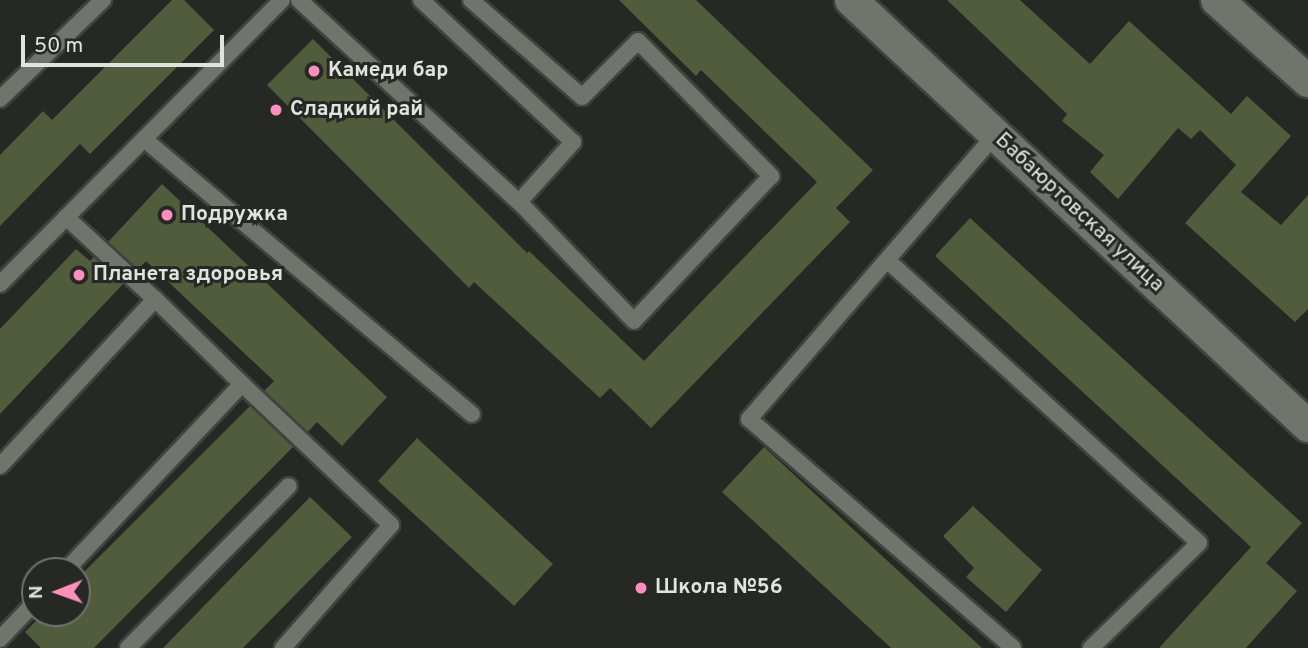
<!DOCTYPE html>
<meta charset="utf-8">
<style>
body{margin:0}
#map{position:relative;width:1308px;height:648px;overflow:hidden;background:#262823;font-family:Overpass,sans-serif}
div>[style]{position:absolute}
.building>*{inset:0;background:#505c3c}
.roads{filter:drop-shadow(2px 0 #41433f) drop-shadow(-2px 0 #41433f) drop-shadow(0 2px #41433f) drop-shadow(0 -2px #41433f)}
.service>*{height:16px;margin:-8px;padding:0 8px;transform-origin:8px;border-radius:8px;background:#71746d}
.minor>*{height:32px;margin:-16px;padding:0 16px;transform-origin:16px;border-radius:16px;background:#71746d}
.dots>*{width:19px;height:19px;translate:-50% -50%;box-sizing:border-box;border:4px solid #262823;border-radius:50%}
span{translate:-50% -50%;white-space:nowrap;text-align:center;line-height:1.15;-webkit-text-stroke:6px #262823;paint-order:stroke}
.poi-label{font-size:21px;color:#e1e3df;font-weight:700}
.left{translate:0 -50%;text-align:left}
.street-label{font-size:21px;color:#e1e3df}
.north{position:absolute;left:21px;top:557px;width:70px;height:70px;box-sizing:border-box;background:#262823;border:2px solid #71736e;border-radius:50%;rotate:269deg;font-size:19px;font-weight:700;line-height:28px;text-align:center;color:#e1e3df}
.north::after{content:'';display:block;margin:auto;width:24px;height:32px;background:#fe8ebd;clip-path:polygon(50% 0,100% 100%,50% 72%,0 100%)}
.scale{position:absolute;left:21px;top:35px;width:203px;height:32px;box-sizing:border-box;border:4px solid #e1e3df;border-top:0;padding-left:9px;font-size:21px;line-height:24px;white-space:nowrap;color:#e1e3df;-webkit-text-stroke:5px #262823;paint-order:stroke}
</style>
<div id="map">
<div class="building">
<div style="clip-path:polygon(172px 0,184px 0,214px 30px,90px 154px,80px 144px,0 226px,0 155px,43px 111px,52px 120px)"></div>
<div style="clip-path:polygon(619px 0,696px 0,873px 170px,836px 208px,850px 222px,651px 428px,610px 388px,600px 398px,474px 282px,469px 288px,267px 85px,313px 39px,527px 253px,529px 251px,644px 361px,817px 182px,701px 70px,696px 76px)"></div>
<div style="clip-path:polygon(947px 0,1020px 0,1090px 64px,1129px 21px,1231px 114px,1247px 96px,1291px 136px,1241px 192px,1281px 225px,1308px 195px,1308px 309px,1295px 322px,1185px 223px,1236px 165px,1200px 130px,1191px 139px,1178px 128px,1118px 199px,1090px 172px,1104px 155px,1062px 121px,1067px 114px)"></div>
<div style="clip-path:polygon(162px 184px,387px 397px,342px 446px,317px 422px,308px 432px,264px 391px,274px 381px,146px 261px,138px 269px,108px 242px)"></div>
<div style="clip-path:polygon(970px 218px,1302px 523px,1266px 563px,1297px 591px,1246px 648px,1159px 648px,1251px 547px,935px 256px)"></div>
<div style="clip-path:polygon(76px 249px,90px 261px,94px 257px,123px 284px,0 414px,0 329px)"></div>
<div style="clip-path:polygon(250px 406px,293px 447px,94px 648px,41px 648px,25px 632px,44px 613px,77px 613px,77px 579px)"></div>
<div style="clip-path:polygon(417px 438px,553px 564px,514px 606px,378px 481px)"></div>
<div style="clip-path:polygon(764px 447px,982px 648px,891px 648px,722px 492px)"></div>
<div style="clip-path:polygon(310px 497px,352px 537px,243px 648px,163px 648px)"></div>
<div style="clip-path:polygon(973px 506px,1042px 570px,1006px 612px,966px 577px,974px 568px,943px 536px)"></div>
</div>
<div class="roads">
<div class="service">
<div style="left:299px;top:0;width:299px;rotate:42.6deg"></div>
<div style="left:519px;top:202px;width:81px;rotate:-48deg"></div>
<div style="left:573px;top:142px;width:208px;rotate:-136.9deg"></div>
<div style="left:471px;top:0;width:147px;rotate:41.1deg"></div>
<div style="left:582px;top:97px;width:79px;rotate:-45deg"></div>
<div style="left:638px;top:41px;width:190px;rotate:45.4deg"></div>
<div style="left:771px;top:176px;width:199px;rotate:133.4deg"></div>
<div style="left:634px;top:321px;width:165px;rotate:-134deg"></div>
<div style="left:0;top:99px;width:143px;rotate:-43.9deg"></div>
<div style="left:995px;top:135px;width:376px;rotate:130.9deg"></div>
<div style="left:749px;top:419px;width:349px;rotate:40.9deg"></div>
<div style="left:144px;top:139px;width:428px;rotate:40deg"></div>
<div style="left:66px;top:217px;width:121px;rotate:42.7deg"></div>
<div style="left:887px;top:260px;width:421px;rotate:42.2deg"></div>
<div style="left:1199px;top:543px;width:151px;rotate:135.8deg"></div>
<div style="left:0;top:284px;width:400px;rotate:-45.2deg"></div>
<div style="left:242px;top:384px;width:205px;rotate:43.4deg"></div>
<div style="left:391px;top:525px;width:164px;rotate:131.3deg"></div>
<div style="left:0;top:466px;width:228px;rotate:-47.1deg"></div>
<div style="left:155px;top:299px;width:122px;rotate:44.3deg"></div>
<div style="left:242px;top:384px;width:257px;rotate:133.4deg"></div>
<div style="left:0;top:639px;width:51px;rotate:-46.6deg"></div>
<div style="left:128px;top:648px;width:228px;rotate:-45.2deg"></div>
</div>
<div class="minor">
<div style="left:851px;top:0;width:625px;rotate:42.99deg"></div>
<div style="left:1217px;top:0;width:122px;rotate:41.7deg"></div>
</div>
</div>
<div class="dots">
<div style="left:314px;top:71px;background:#fe8ebd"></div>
<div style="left:276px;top:110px;background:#fe8ebd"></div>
<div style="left:167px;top:215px;background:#fe8ebd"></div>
<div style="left:79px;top:275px;background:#fe8ebd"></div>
<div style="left:641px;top:588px;background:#fe8ebd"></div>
</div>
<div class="poi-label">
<span class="left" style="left:328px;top:71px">Камеди бар</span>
<span class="left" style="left:290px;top:110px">Сладкий рай</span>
<span class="left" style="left:181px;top:215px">Подружка</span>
<span class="left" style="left:93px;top:275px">Планета здоровья</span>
<span class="left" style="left:655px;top:588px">Школа №56</span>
</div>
<div class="street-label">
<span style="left:1079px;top:213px;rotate:43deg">Бабаюртовская улица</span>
</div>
<div class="north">N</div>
<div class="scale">50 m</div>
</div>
